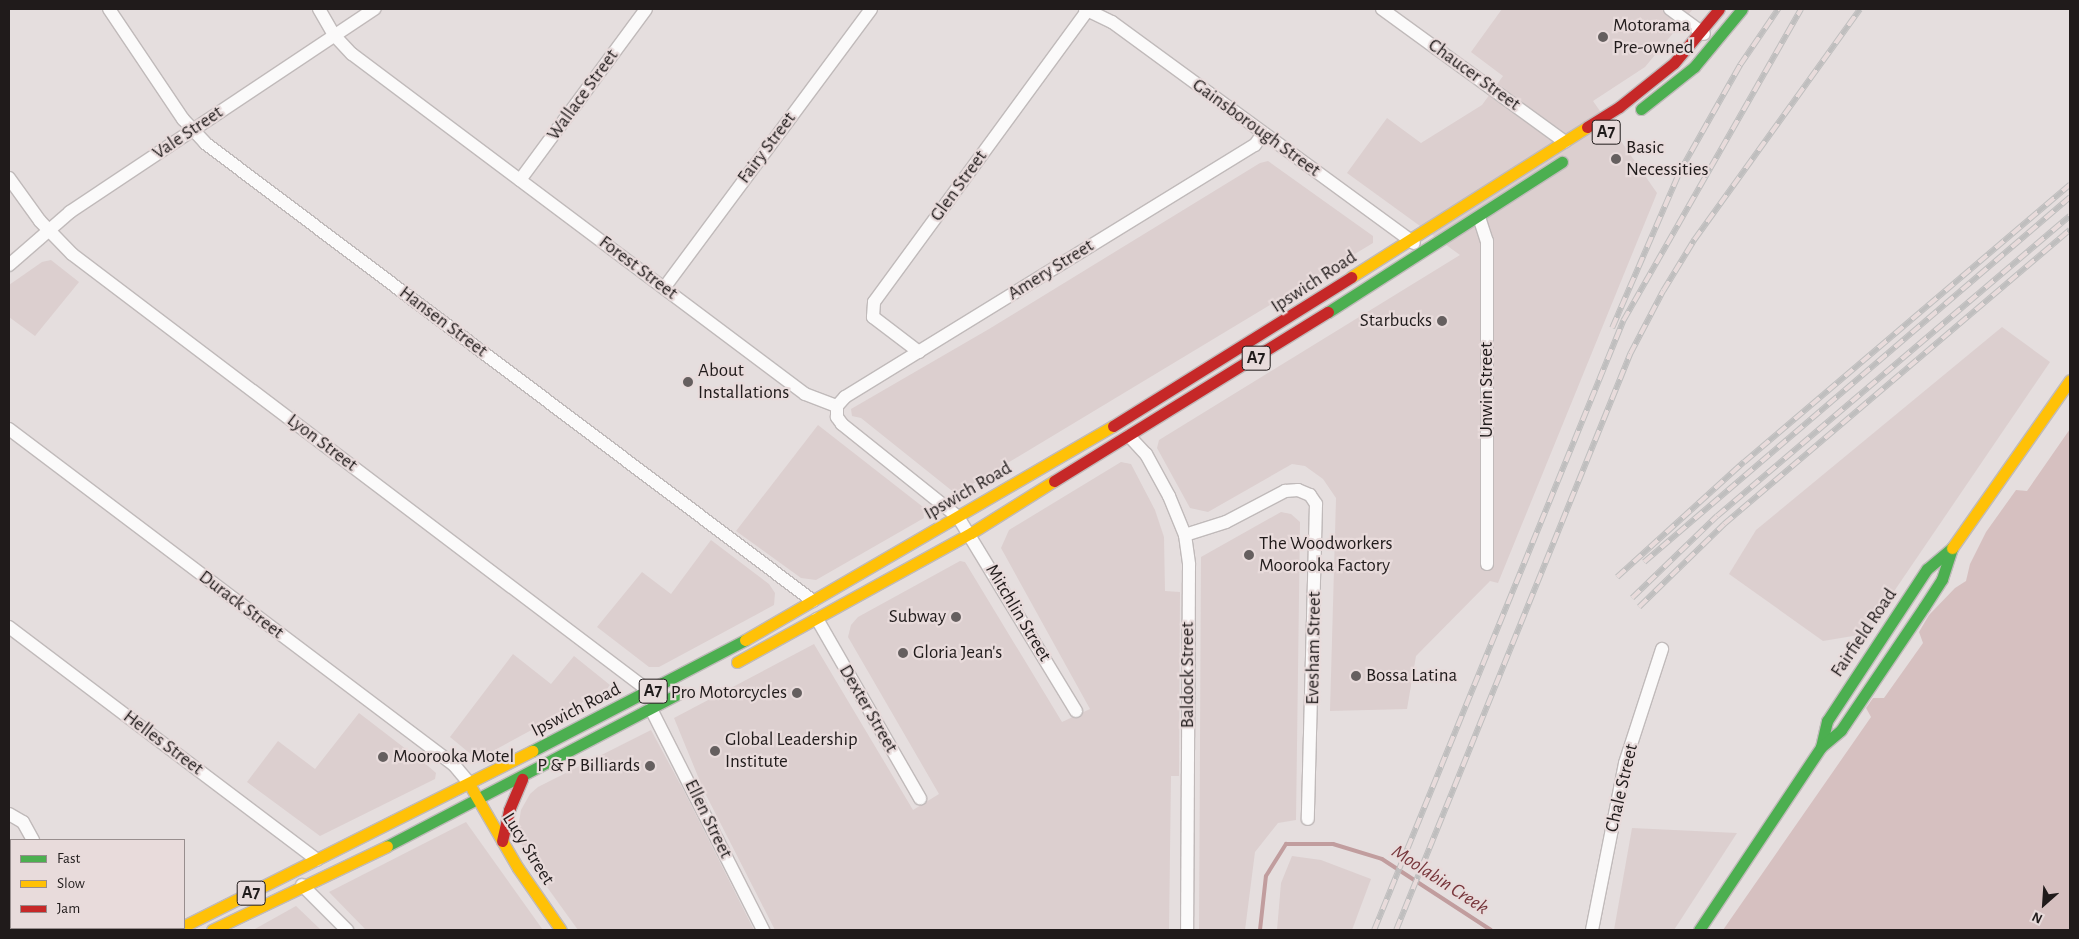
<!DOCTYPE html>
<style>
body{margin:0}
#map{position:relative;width:2079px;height:939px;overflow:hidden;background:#e5dede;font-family:"Alegreya Sans",sans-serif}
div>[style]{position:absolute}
.built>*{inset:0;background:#dccfcf}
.green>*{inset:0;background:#d6c0c0}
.stream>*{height:4px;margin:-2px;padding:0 2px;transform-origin:2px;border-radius:2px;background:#c19d9e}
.roads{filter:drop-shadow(1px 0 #c0baba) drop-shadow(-1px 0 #c0baba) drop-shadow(0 1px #c0baba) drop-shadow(0 -1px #c0baba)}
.street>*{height:12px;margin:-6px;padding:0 6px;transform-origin:6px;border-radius:6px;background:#fbfafa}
.fast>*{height:11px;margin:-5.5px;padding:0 5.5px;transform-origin:5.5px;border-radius:5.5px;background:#4caf50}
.slow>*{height:11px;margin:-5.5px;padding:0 5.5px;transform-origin:5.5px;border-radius:5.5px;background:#ffc107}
.jam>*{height:11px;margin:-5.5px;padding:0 5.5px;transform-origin:5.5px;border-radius:5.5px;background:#c62828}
.rail>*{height:5.5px;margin-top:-2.75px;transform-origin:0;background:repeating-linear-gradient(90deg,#e8dbdb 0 11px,#bfbebe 0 22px);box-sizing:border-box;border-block:1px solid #bfbebe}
.dots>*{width:14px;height:14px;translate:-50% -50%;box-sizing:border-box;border:2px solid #e8dbdb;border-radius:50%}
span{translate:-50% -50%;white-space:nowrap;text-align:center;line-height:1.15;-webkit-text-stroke:4.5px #e8dbdb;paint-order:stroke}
.shield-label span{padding:1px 4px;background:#e8dbdb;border:1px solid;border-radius:4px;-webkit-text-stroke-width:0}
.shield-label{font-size:18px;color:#201b1b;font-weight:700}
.poi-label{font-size:19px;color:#201b1b}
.left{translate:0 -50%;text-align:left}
.right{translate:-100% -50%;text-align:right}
.street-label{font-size:19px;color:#201b1b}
.water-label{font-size:20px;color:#77363b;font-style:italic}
.frame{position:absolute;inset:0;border:10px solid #201b1b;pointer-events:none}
.legend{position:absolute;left:10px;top:839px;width:175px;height:90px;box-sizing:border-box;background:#e8dbdb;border:1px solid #988e8e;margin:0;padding:6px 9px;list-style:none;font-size:15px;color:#201b1b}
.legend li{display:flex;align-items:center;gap:10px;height:25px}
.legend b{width:25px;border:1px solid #988e8e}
.north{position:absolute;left:2019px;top:879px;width:50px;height:50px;-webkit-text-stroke:4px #e8dbdb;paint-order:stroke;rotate:206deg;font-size:14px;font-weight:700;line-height:20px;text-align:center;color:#201b1b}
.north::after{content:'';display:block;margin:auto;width:18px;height:22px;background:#201b1b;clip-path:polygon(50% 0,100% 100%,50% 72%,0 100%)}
</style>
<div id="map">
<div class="built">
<div style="clip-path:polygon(1502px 9px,1693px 9px,1645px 67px,1593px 101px,1657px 193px,1498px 583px,1490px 581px,1416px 656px,1407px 709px,1330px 711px,1336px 498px,1323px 479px,1305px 466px,1292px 464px,1208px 512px,1190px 508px,1157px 448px,1159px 440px,1460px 255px,1347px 173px,1387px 118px,1421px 143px,1482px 105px,1503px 76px,1471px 52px)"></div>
<div style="clip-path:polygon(1268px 161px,1373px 236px,1373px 243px,961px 491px,951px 490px,861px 418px,852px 416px,851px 409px,989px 329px,1260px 163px)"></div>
<div style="clip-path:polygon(51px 260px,79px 282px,35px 336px,9px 317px,9px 285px,42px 262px)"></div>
<div style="clip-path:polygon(2002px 327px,2050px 362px,1865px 634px,1823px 641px,1729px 574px,1756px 530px)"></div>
<div style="clip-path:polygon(818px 425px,923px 507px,924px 518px,816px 580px,801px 578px,736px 531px)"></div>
<div style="clip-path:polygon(1121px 462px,1131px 464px,1155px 510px,1164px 537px,1165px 591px,1180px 592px,1179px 776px,1171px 776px,1169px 930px,775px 930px,704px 791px,674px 718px,814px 644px,913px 810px,939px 794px,848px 637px,851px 625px,858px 617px,960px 561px,965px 562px,1062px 722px,1090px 709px,1001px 548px,1009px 530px)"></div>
<div style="clip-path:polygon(1281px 512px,1291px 514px,1300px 522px,1296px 820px,1278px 823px,1255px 852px,1245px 930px,1199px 930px,1201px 557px)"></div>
<div style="clip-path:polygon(711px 540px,769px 584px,775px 593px,774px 605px,659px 667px,649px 667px,597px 627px,642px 572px,671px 594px)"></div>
<div style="clip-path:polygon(513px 654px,551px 684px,574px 656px,610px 685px,607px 689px,493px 751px,473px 756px,450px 737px)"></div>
<div style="clip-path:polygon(359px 713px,428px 766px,436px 773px,435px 779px,320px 836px,247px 782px,278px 741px,315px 769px)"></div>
<div style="clip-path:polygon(651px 730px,685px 793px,754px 930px,578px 930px,534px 869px,522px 845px,517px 834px,521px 810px,530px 794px,538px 787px)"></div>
<div style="clip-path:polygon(466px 822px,543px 930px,366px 930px,329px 892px)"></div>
<div style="clip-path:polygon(1632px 828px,1737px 833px,1674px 930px,1614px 930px)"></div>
<div style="clip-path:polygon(1292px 856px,1321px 860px,1371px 879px,1352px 930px,1277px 930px,1281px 883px)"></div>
<div style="clip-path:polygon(296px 906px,321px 930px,253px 930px)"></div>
</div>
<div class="green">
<div style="clip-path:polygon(2070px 429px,2070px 930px,1723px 930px,1871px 717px,1866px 708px,1873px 698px,1884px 698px,1923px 643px,1919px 632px,1929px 615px,1955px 588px,1966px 581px,1970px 564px,1986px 532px,2016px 490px,2027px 491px)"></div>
</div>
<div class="stream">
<div style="left:1260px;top:930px;width:54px;rotate:-83.7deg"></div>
<div style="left:1266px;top:876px;width:38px;rotate:-58deg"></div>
<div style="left:1286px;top:844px;width:47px"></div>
<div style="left:1333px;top:844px;width:51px;rotate:17deg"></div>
<div style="left:1382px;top:859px;width:130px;rotate:33.1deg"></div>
</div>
<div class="roads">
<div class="street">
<div style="left:109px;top:9px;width:133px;rotate:56.1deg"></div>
<div style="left:183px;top:119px;width:33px;rotate:47deg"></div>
<div style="left:205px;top:143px;width:761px;rotate:36.99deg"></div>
<div style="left:319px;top:9px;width:30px;rotate:60deg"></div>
<div style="left:334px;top:35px;width:26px;rotate:47deg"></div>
<div style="left:352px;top:54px;width:566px;rotate:36.89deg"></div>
<div style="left:805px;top:394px;width:34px;rotate:21deg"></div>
<div style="left:1085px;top:9px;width:30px;rotate:26deg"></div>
<div style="left:1112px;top:22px;width:374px;rotate:36.2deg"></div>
<div style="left:1382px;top:9px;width:226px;rotate:36deg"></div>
<div style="left:1670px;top:9px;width:42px;rotate:36.3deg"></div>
<div style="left:9px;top:178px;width:53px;rotate:54.2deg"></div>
<div style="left:40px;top:221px;width:46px;rotate:45.9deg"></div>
<div style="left:72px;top:254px;width:725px;rotate:37.15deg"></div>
<div style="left:520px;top:180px;width:212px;rotate:-53.6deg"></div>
<div style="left:1479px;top:217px;width:25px;rotate:72deg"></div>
<div style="left:1487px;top:241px;width:323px;rotate:90deg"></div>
<div style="left:9px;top:265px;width:81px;rotate:-41deg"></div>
<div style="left:70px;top:212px;width:366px;rotate:-33.7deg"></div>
<div style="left:664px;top:288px;width:347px;rotate:-53.4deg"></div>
<div style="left:919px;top:352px;width:58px;rotate:-142.7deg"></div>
<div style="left:873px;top:317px;width:15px;rotate:-86deg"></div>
<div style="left:874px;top:302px;width:361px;rotate:-53.8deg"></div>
<div style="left:9px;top:429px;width:558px;rotate:37.05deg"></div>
<div style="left:454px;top:765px;width:23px;rotate:50deg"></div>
<div style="left:1129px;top:436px;width:25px;rotate:47deg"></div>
<div style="left:1146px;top:454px;width:48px;rotate:61.3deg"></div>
<div style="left:1169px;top:496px;width:42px;rotate:67.7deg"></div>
<div style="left:1185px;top:535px;width:30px;rotate:82deg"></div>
<div style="left:1189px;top:565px;width:365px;rotate:90.3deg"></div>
<div style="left:1185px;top:535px;width:43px;rotate:-17.6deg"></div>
<div style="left:1226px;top:522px;width:67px;rotate:-27.7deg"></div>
<div style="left:1285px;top:491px;width:13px;rotate:-4deg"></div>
<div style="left:1298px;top:490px;width:13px;rotate:23deg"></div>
<div style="left:1310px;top:495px;width:11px;rotate:56deg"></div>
<div style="left:1316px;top:504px;width:315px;rotate:91.5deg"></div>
<div style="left:817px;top:619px;width:207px;rotate:60.1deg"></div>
<div style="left:9px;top:627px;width:386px;rotate:37.1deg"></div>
<div style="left:651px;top:709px;width:248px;rotate:63.1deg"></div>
<div style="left:1076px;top:711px;width:227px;rotate:-121.3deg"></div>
<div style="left:958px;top:517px;width:149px;rotate:-141.3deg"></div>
<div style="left:842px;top:424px;width:9px;rotate:-126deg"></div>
<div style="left:837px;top:417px;width:11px;rotate:-90deg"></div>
<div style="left:837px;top:406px;width:12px;rotate:-48deg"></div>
<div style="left:845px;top:397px;width:481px;rotate:-31.6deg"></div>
<div style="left:1255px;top:145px;width:14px;rotate:-56deg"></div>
<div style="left:9px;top:814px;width:16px;rotate:30deg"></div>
<div style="left:23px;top:822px;width:21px;rotate:61deg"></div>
<div style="left:302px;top:885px;width:64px;rotate:45deg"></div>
<div style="left:77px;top:928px;width:2px;rotate:63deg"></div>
<div style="left:1592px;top:930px;width:170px;rotate:-78.8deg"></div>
<div style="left:1625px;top:763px;width:120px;rotate:-72deg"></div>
</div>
<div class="fast">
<div style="left:1641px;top:109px;width:68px;rotate:-38.4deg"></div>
<div style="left:1694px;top:67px;width:75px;rotate:-50.4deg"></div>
<div style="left:1328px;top:312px;width:278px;rotate:-32.7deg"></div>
<div style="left:1821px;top:747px;width:27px;rotate:-77deg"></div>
<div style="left:1827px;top:721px;width:182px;rotate:-56.7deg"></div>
<div style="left:1927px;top:569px;width:33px;rotate:-40deg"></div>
<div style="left:532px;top:751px;width:240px;rotate:-27.5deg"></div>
<div style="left:387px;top:846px;width:331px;rotate:-27.6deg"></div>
<div style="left:1699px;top:930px;width:220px;rotate:-56.3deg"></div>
<div style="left:1821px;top:747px;width:26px;rotate:-40deg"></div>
<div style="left:1841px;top:730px;width:148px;rotate:-56deg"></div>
<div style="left:1924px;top:607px;width:33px;rotate:-57deg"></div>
<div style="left:1942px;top:579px;width:33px;rotate:-72deg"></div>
</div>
<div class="slow">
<div style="left:1351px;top:277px;width:280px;rotate:-32.4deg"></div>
<div style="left:1952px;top:548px;width:205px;rotate:-54.9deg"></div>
<div style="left:745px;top:640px;width:426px;rotate:-30.2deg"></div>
<div style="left:737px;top:662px;width:267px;rotate:-28.9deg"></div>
<div style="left:971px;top:533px;width:98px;rotate:-32.1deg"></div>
<div style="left:472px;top:789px;width:91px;rotate:59.8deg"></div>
<div style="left:518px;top:868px;width:75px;rotate:55.3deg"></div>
<div style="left:184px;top:926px;width:390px;rotate:-26.7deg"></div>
<div style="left:212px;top:930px;width:194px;rotate:-25.6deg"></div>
</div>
<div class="jam">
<div style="left:1587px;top:127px;width:38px;rotate:-32deg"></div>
<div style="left:1619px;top:107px;width:70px;rotate:-38.7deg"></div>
<div style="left:1674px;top:63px;width:70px;rotate:-50.2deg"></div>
<div style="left:1113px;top:426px;width:281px;rotate:-32deg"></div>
<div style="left:1054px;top:481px;width:322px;rotate:-31.7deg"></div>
<div style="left:502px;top:841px;width:32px;rotate:-77deg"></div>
<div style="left:509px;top:810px;width:34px;rotate:-67deg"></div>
</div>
</div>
<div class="rail">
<div style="left:1612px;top:328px;width:171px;rotate:-66.6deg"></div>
<div style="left:1680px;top:171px;width:122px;rotate:-60.5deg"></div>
<div style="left:1740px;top:65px;width:68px;rotate:-55.8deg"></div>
<div style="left:1644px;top:562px;width:561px;rotate:-40.59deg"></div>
<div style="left:1617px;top:577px;width:171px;rotate:-42.2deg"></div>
<div style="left:1744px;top:462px;width:428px;rotate:-40.4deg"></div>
<div style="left:1632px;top:598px;width:118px;rotate:-44deg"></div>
<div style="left:1717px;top:516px;width:463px;rotate:-40.4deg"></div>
<div style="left:1639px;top:607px;width:119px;rotate:-44.3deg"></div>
<div style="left:1724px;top:524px;width:454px;rotate:-40.4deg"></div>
<div style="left:1374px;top:930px;width:658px;rotate:-67.76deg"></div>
<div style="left:1623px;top:321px;width:359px;rotate:-60.3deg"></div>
<div style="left:1396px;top:930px;width:622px;rotate:-67.89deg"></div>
<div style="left:1630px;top:354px;width:71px;rotate:-62.4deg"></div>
<div style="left:1663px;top:291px;width:60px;rotate:-58.7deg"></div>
<div style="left:1694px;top:240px;width:284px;rotate:-54.3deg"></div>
</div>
<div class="dots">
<div style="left:1603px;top:37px;background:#655f5f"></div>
<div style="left:1616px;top:159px;background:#655f5f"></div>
<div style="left:1442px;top:321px;background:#655f5f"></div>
<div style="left:688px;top:382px;background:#655f5f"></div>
<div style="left:1249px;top:555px;background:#655f5f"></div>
<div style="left:956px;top:617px;background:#655f5f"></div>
<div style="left:903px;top:653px;background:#655f5f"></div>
<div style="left:1356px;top:676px;background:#655f5f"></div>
<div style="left:797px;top:693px;background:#655f5f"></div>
<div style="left:715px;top:751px;background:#655f5f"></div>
<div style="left:383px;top:757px;background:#655f5f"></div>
<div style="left:650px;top:766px;background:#655f5f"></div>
</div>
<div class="shield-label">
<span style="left:1606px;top:132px">A7</span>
<span style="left:1256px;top:358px">A7</span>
<span style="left:653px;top:691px">A7</span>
<span style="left:251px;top:893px">A7</span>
</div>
<div class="poi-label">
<span class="left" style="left:1613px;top:37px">Motorama<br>Pre-owned</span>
<span class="left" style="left:1626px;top:159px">Basic<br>Necessities</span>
<span class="right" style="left:1432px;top:321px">Starbucks</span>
<span class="left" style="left:698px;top:382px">About<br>Installations</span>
<span class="left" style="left:1259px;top:555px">The Woodworkers<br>Moorooka Factory</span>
<span class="right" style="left:946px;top:617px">Subway</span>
<span class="left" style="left:913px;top:653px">Gloria Jean's</span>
<span class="left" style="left:1366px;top:676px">Bossa Latina</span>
<span class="right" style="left:787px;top:693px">Pro Motorcycles</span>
<span class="left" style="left:725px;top:751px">Global Leadership<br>Institute</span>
<span class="left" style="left:393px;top:757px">Moorooka Motel</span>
<span class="right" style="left:640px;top:766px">P &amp; P Billiards</span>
</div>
<div class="street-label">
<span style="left:1474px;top:75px;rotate:36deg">Chaucer Street</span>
<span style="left:583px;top:95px;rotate:-54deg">Wallace Street</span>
<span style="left:1256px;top:128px;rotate:36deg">Gainsborough Street</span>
<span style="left:188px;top:133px;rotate:-34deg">Vale Street</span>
<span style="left:767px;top:148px;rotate:-53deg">Fairy Street</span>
<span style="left:959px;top:186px;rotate:-54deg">Glen Street</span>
<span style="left:638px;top:268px;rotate:37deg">Forest Street</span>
<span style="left:1051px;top:270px;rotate:-32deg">Amery Street</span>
<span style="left:1314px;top:282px;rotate:-33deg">Ipswich Road</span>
<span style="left:443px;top:322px;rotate:37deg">Hansen Street</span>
<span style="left:1487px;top:390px;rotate:-90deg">Unwin Street</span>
<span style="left:322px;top:443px;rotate:37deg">Lyon Street</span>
<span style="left:968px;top:491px;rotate:-30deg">Ipswich Road</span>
<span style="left:241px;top:605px;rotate:37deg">Durack Street</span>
<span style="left:1018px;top:613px;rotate:59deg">Mitchlin Street</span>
<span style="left:1864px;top:633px;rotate:-56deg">Fairfield Road</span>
<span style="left:1314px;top:648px;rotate:-89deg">Evesham Street</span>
<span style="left:1188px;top:675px;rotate:-90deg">Baldock Street</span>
<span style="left:868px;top:709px;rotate:60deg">Dexter Street</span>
<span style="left:576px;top:710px;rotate:-27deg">Ipswich Road</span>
<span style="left:163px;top:743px;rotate:37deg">Helles Street</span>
<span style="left:1622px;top:788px;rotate:-77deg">Chale Street</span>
<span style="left:708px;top:819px;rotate:64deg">Ellen Street</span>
<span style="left:528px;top:849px;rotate:58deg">Lucy Street</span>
</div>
<div class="water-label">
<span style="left:1440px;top:880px;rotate:33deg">Moolabin Creek</span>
</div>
<div class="frame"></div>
<ul class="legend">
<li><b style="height:6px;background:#4caf50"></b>Fast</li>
<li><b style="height:6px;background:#ffc107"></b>Slow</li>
<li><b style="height:6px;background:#c62828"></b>Jam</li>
</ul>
<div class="north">N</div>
</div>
